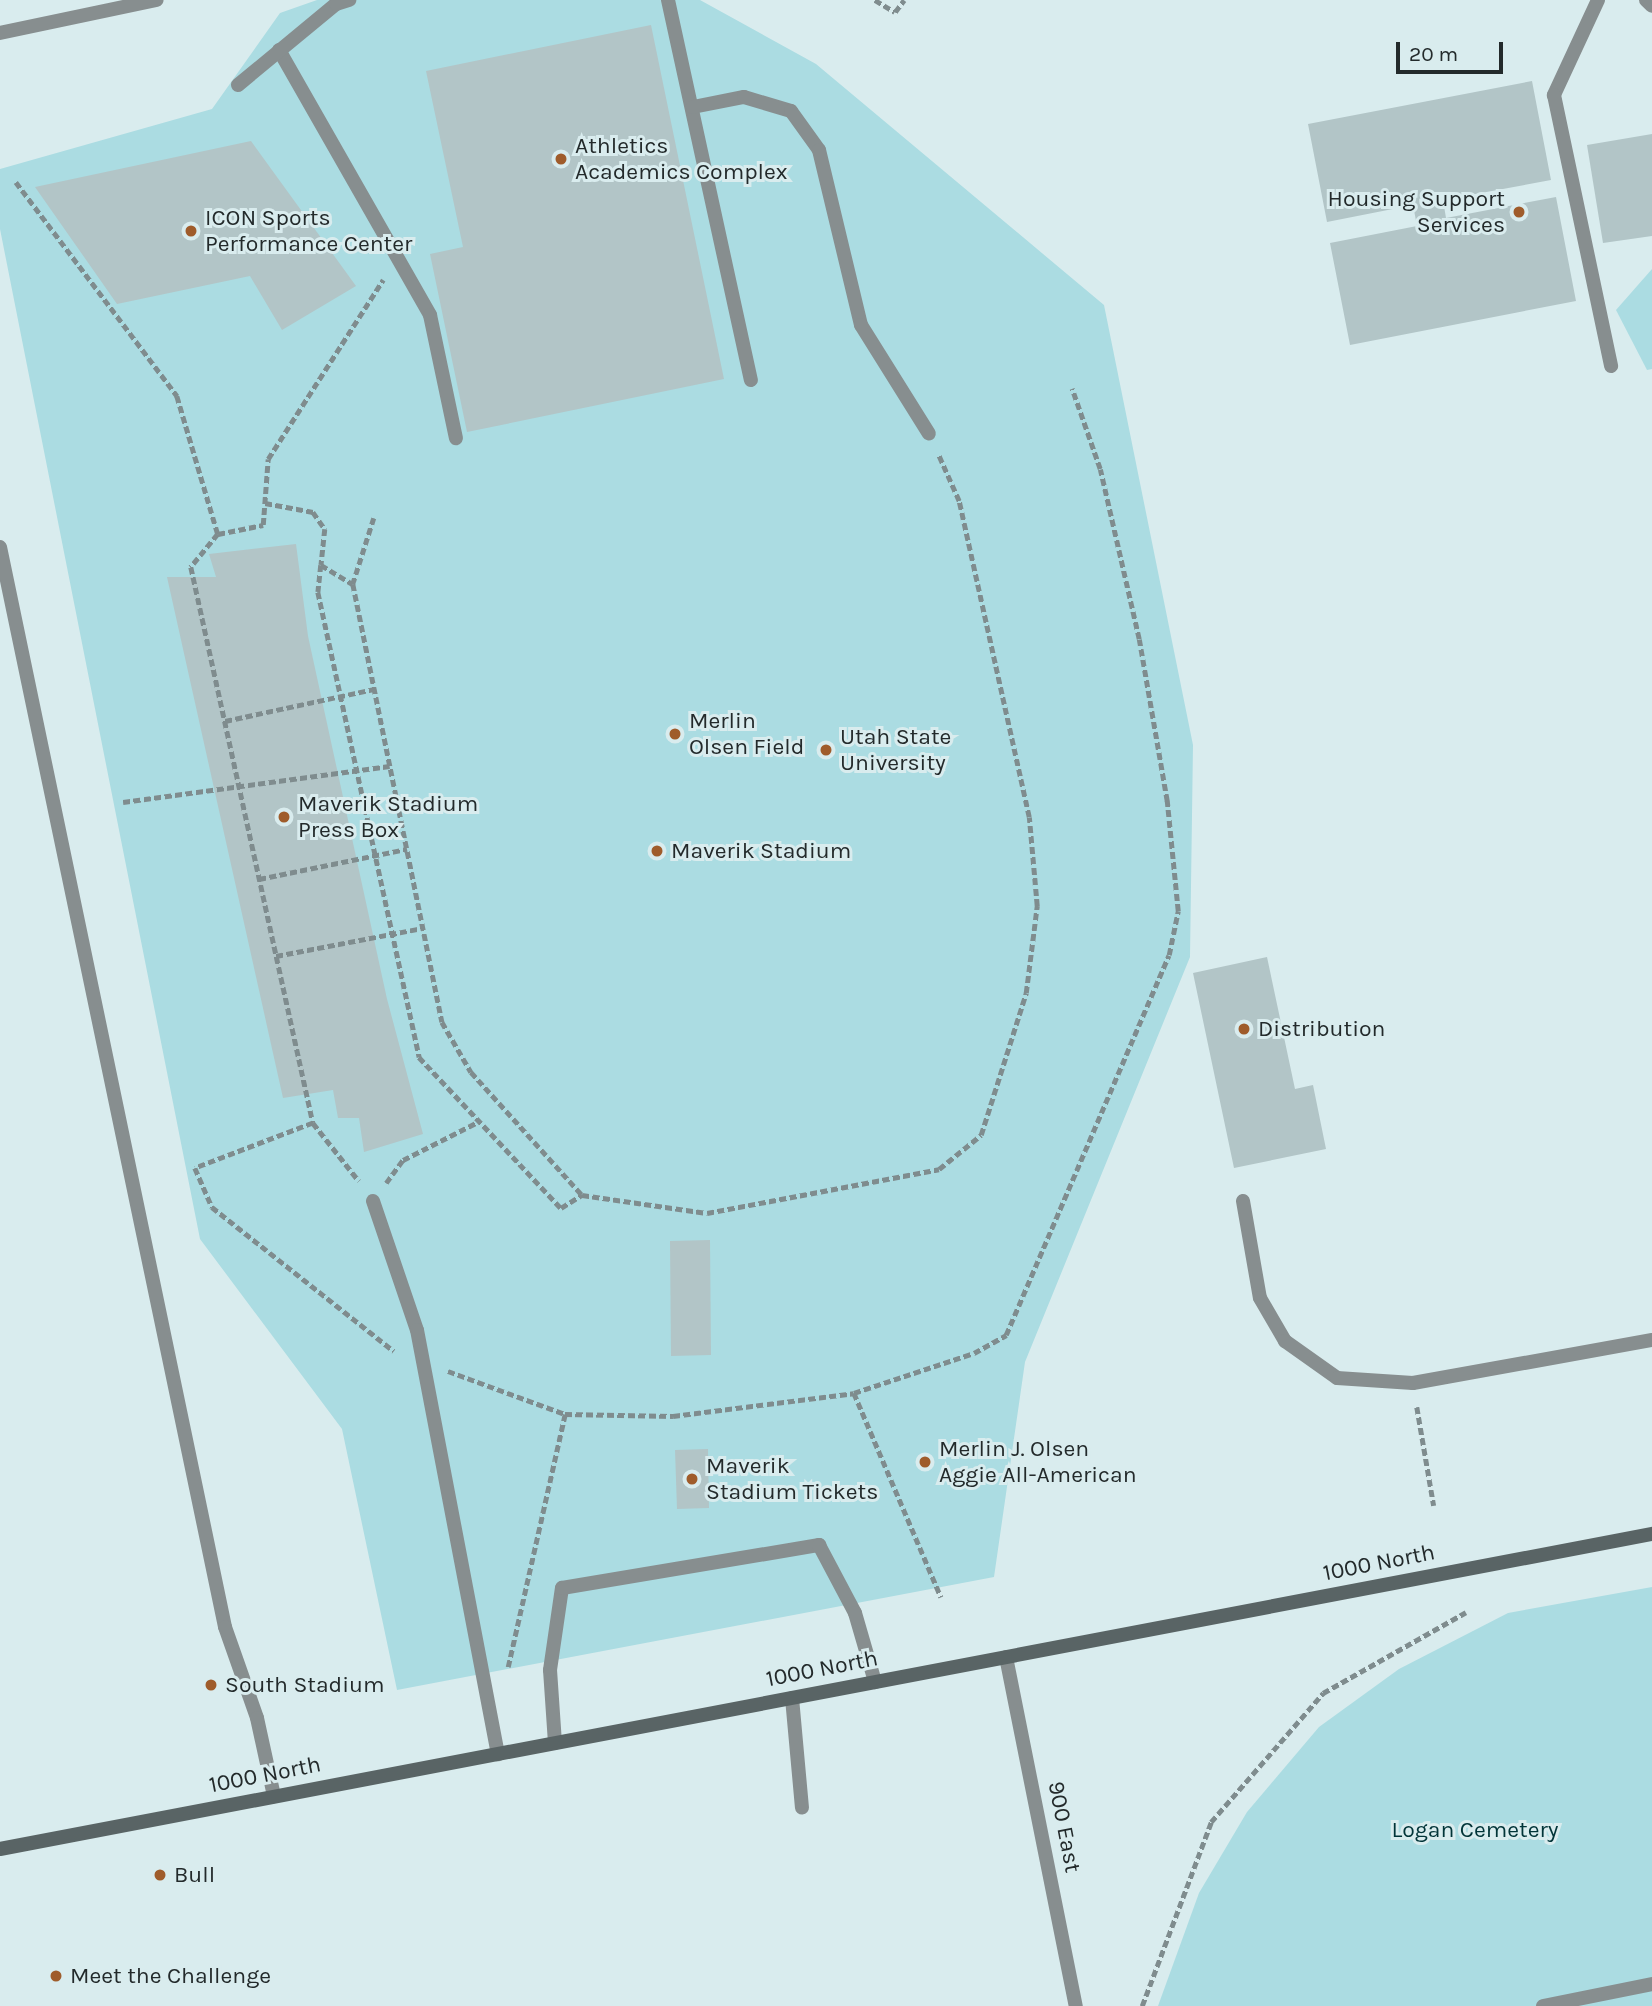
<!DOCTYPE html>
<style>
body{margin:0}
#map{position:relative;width:1652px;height:2006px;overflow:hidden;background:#d9ecee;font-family:Karla,sans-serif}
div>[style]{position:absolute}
.green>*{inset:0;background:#abdce2}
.building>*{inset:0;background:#b2c5c7}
.path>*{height:4.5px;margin-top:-2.25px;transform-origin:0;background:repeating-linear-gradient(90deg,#7f8c8e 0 7px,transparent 0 10.5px)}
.lane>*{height:14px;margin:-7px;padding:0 7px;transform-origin:7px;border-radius:7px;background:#878e8f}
.street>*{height:14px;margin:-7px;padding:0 7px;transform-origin:7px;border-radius:7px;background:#878e8f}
.secondary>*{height:14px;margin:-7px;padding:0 7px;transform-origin:7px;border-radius:7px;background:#596465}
.dots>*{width:19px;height:19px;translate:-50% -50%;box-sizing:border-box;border:4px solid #d9ecee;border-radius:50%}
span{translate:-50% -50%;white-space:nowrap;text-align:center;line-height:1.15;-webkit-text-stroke:6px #d9ecee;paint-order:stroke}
.poi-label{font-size:23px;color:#232a2b}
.left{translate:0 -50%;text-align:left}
.right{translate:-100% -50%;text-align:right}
.street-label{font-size:23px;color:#232a2b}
.park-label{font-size:23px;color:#013438}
.scale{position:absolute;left:1396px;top:42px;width:107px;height:32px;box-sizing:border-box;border:4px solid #232a2b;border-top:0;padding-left:9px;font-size:21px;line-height:24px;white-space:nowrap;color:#232a2b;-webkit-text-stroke:5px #d9ecee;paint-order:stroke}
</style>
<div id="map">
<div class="green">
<div style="clip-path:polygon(317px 0,700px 0,816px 64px,1104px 305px,1193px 745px,1190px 957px,1025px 1362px,994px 1577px,397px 1690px,342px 1429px,200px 1239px,0 229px,0 169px,212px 109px,280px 13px)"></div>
<div style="clip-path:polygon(1652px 269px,1652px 369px,1647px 370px,1616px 310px)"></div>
<div style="clip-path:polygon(1652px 1587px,1652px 2006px,1158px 2006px,1199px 1893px,1247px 1812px,1319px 1727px,1399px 1669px,1508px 1613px)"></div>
</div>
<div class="building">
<div style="clip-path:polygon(651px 25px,724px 379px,467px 432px,430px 254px,463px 247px,426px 71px)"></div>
<div style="clip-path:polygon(1532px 81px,1551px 180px,1443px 200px,1446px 218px,1556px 197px,1576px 301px,1350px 345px,1330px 243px,1417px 226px,1413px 205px,1327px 222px,1308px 124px)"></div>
<div style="clip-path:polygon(1652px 134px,1652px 236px,1603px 243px,1587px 145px)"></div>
<div style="clip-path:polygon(251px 141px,356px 286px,282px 330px,250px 276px,117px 304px,35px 187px)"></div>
<div style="clip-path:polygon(296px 544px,308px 636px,387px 999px,423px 1134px,364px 1152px,359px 1118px,338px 1118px,333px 1090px,283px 1098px,167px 577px,216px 577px,209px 554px)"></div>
<div style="clip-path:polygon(1267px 957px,1295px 1089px,1313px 1085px,1326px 1149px,1234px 1168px,1193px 973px)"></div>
<div style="clip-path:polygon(710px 1240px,711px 1355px,671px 1356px,670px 1241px)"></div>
<div style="clip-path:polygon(708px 1449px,709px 1508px,677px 1509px,675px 1450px)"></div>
</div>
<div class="path">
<div style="left:875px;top:0;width:23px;rotate:31deg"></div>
<div style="left:895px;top:12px;width:15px;rotate:-53deg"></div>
<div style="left:16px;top:182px;width:268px;rotate:53deg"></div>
<div style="left:177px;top:396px;width:144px;rotate:73.5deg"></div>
<div style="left:218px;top:534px;width:43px;rotate:129.3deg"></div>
<div style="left:191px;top:567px;width:569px;rotate:77.62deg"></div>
<div style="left:313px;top:1123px;width:74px;rotate:51.6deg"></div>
<div style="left:265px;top:503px;width:49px;rotate:10.6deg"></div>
<div style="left:313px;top:512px;width:21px;rotate:55deg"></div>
<div style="left:325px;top:529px;width:36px;rotate:96deg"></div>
<div style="left:321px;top:565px;width:37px;rotate:31deg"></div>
<div style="left:374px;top:518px;width:69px;rotate:107.7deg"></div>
<div style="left:353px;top:584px;width:447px;rotate:78.5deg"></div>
<div style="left:442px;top:1022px;width:58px;rotate:59.9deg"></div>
<div style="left:471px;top:1072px;width:166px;rotate:47.9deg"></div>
<div style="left:582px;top:1195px;width:126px;rotate:8.2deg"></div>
<div style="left:707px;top:1213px;width:236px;rotate:-10.7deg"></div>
<div style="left:939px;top:1169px;width:54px;rotate:-39deg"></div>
<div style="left:981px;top:1135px;width:149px;rotate:-72.4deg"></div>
<div style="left:1026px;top:993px;width:88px;rotate:-82.8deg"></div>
<div style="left:1037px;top:906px;width:89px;rotate:-95.1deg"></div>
<div style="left:1029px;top:817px;width:324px;rotate:-102.5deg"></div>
<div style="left:959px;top:501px;width:51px;rotate:-114.1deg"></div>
<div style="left:218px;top:534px;width:46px;rotate:-11.3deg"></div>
<div style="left:263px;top:525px;width:66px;rotate:-85.7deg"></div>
<div style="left:268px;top:459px;width:213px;rotate:-57.3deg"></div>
<div style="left:321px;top:565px;width:27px;rotate:96deg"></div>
<div style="left:318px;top:592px;width:476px;rotate:77.7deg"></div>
<div style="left:419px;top:1057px;width:207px;rotate:46.8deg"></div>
<div style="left:561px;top:1208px;width:25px;rotate:-32deg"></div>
<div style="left:225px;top:721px;width:152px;rotate:-12.1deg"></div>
<div style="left:123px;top:802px;width:269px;rotate:-7.7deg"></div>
<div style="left:259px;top:879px;width:151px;rotate:-11.5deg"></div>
<div style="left:276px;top:956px;width:150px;rotate:-10.8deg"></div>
<div style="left:313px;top:1123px;width:126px;rotate:159.1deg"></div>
<div style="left:195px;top:1168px;width:43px;rotate:66.4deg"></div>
<div style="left:212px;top:1207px;width:232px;rotate:38.4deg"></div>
<div style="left:386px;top:1183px;width:29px;rotate:-54deg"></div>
<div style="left:403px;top:1160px;width:86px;rotate:-26.9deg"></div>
<div style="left:448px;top:1371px;width:125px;rotate:20.2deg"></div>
<div style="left:565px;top:1414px;width:108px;rotate:1.1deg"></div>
<div style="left:673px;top:1416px;width:182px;rotate:-7.2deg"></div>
<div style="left:854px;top:1393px;width:126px;rotate:-18.4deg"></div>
<div style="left:974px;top:1353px;width:37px;rotate:-29deg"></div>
<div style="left:1006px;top:1335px;width:413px;rotate:-66.8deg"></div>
<div style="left:1169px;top:955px;width:45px;rotate:-78.4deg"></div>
<div style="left:1178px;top:911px;width:111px;rotate:-95.7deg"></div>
<div style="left:1167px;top:801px;width:164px;rotate:-99.8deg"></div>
<div style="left:1139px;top:639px;width:174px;rotate:-102.9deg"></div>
<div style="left:1100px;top:469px;width:85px;rotate:-109.3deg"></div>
<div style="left:854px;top:1393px;width:222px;rotate:66.9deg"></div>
<div style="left:1417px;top:1407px;width:100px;rotate:80.3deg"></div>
<div style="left:508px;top:1667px;width:259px;rotate:-77.3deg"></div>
<div style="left:1142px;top:2006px;width:197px;rotate:-69.4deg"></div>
<div style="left:1211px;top:1822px;width:171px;rotate:-49deg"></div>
<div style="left:1323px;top:1693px;width:164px;rotate:-29.5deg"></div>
</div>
<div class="lane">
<div style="left:668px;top:0;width:389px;rotate:77.7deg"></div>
<div style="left:1598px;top:0;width:105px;rotate:114.9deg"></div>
<div style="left:1554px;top:95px;width:277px;rotate:78.1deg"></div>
<div style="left:1646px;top:0;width:8px;rotate:45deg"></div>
<div style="left:279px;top:50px;width:305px;rotate:60.3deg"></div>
<div style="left:430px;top:315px;width:126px;rotate:78.1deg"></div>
<div style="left:238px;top:85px;width:127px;rotate:-39.6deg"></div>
<div style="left:336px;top:4px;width:14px;rotate:-17deg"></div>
<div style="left:693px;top:107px;width:52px;rotate:-11.1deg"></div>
<div style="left:744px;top:97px;width:49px;rotate:16.6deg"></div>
<div style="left:791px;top:111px;width:48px;rotate:54.3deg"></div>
<div style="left:819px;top:150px;width:180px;rotate:76.5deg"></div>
<div style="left:861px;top:325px;width:128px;rotate:58deg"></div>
<div style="left:0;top:547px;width:1103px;rotate:78.23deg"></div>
<div style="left:225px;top:1627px;width:96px;rotate:70.6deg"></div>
<div style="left:257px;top:1718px;width:80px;rotate:77.7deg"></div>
<div style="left:373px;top:1201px;width:136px;rotate:71.2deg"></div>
<div style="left:417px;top:1330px;width:432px;rotate:79.2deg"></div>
<div style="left:1243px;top:1201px;width:98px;rotate:80.1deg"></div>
<div style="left:1260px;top:1298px;width:50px;rotate:59.8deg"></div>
<div style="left:1285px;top:1341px;width:64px;rotate:35.4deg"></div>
<div style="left:1337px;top:1378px;width:76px;rotate:3.8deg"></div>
<div style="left:1413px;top:1383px;width:243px;rotate:-10.2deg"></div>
<div style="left:792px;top:1698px;width:110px;rotate:84.8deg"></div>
<div style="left:555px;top:1743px;width:73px;rotate:-93.9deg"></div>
<div style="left:550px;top:1670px;width:83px;rotate:-81.7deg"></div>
<div style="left:562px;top:1588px;width:261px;rotate:-9.5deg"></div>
<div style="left:819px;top:1545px;width:77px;rotate:62.1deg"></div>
<div style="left:855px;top:1613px;width:72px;rotate:73.8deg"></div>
<div style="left:1543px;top:2006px;width:111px;rotate:-11.4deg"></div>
</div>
<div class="street">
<div style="left:0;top:33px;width:160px;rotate:-11.9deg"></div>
<div style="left:1006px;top:1657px;width:356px;rotate:78.7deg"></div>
</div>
<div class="secondary">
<div style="left:0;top:1849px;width:1682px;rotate:-10.8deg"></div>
</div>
<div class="dots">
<div style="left:561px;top:159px;background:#9f5c2b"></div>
<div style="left:1519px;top:212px;background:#9f5c2b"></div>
<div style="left:191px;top:231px;background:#9f5c2b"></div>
<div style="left:675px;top:734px;background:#9f5c2b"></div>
<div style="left:826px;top:750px;background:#9f5c2b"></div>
<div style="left:284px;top:817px;background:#9f5c2b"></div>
<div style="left:657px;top:851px;background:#9f5c2b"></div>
<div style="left:1244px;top:1029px;background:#9f5c2b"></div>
<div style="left:925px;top:1462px;background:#9f5c2b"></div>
<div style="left:692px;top:1479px;background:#9f5c2b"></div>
<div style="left:211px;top:1685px;background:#9f5c2b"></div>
<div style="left:160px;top:1875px;background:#9f5c2b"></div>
<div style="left:56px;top:1976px;background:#9f5c2b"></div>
</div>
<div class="poi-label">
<span class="left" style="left:575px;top:159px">Athletics<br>Academics Complex</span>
<span class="right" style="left:1505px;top:212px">Housing Support<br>Services</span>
<span class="left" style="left:205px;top:231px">ICON Sports<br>Performance Center</span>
<span class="left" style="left:689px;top:734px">Merlin<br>Olsen Field</span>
<span class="left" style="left:840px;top:750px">Utah State<br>University</span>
<span class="left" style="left:298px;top:817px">Maverik Stadium<br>Press Box</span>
<span class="left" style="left:671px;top:851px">Maverik Stadium</span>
<span class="left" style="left:1258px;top:1029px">Distribution</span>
<span class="left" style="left:939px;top:1462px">Merlin J. Olsen<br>Aggie All-American</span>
<span class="left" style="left:706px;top:1479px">Maverik<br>Stadium Tickets</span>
<span class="left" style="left:225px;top:1685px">South Stadium</span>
<span class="left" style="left:174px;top:1875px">Bull</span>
<span class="left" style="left:70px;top:1976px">Meet the Challenge</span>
</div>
<div class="street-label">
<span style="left:1379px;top:1563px;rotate:-11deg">1000 North</span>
<span style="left:822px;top:1669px;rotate:-11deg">1000 North</span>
<span style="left:265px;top:1775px;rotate:-11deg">1000 North</span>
<span style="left:1064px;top:1827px;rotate:79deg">900 East</span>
</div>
<div class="park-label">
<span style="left:1475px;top:1830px">Logan Cemetery</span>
</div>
<div class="scale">20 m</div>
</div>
